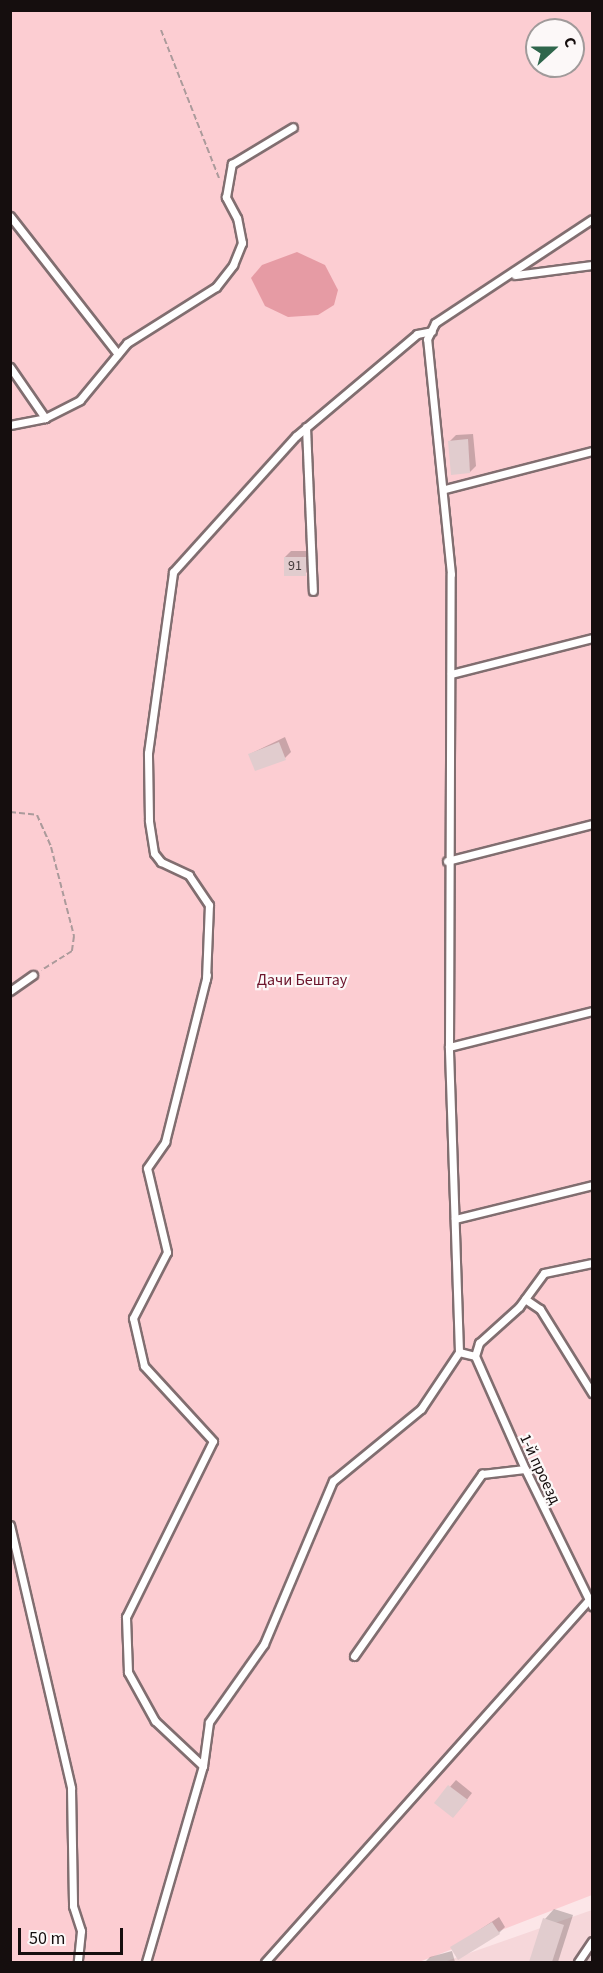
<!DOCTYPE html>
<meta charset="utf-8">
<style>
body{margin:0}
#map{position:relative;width:603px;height:1973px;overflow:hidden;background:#fce6e8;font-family:"Source Sans 3",sans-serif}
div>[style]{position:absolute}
.built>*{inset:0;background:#f6d7da}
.green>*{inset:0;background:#fccdd2}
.water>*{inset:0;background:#e69ba4}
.shadow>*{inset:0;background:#0003}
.building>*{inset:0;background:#e1ccce}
.path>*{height:2px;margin-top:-1px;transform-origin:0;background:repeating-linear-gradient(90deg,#ab9a9b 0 6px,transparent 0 9px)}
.roads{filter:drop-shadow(2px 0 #816e70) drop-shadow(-2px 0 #816e70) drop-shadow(0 2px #816e70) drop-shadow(0 -2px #816e70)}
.lane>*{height:7px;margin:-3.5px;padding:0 3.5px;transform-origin:3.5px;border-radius:3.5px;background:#fff}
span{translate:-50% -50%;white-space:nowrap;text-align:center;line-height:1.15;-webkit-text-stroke:4.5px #fcf8f8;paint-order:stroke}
.number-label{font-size:14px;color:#483e3e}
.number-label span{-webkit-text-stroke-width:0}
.park-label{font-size:16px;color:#6c142b}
.street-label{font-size:16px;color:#150e0e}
.frame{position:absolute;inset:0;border:12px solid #150e0e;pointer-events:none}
.north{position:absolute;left:525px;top:18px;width:60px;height:60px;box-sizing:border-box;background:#fcf8f8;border:2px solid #a09a9a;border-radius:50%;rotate:69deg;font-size:16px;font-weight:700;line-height:24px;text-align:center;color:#150e0e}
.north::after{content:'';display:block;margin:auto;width:21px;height:27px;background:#2f664c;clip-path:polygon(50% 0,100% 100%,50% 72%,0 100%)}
.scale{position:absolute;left:18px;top:1928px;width:105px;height:27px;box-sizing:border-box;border:3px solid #150e0e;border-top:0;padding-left:8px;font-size:18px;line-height:21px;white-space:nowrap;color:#150e0e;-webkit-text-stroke:4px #fcf8f8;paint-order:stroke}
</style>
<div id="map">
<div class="built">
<div style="clip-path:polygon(592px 1910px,592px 1962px,444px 1962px)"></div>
</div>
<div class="green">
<div style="clip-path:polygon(evenodd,11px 11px,592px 11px,592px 1895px,419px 1962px,11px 1962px,11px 11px,537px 30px,573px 30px,573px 66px,537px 66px,537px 30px)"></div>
</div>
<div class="water">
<div style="clip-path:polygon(297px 252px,325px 265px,338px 290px,334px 305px,318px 315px,288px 317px,265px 306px,251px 278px,262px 265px)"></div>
</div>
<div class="shadow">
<div style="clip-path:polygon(473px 434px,476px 466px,470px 472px,450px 441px,456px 435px)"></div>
<div style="clip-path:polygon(291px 551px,311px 551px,311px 568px,305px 574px,285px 557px)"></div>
<div style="clip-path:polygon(285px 737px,291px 752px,285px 758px,250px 754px)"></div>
<div style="clip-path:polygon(456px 1780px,472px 1793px,459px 1810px,436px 1803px)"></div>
<div style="clip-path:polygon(554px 1909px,573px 1915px,558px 1962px,531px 1962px,545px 1919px)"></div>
<div style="clip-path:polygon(499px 1917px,505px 1927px,499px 1933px,452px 1948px)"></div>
<div style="clip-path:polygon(592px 1949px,592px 1962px,585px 1962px,587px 1955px)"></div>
<div style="clip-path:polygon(452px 1951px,455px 1962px,425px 1962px,430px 1957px)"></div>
</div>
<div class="building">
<div style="clip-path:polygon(468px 439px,470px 473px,451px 475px,448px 441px)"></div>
<div style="clip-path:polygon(284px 557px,306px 557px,306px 576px,284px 576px)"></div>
<div style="clip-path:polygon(279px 742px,286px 760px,255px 771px,248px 754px)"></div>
<div style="clip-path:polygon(448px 1785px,468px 1800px,453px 1818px,434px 1803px)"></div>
<div style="clip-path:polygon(543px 1918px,564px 1925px,552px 1962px,529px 1962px)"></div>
<div style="clip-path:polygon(492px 1922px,500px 1934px,458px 1960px,450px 1947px)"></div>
<div style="clip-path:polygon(585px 1954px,592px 1956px,592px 1962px,584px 1962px)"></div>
</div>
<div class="path">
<div style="left:161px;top:30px;width:159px;rotate:68.6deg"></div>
<div style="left:10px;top:812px;width:27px;rotate:6deg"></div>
<div style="left:37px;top:815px;width:35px;rotate:66deg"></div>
<div style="left:51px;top:847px;width:92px;rotate:75.5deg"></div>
<div style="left:74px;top:936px;width:15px;rotate:98deg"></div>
<div style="left:72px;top:951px;width:36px;rotate:148deg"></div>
</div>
<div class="roads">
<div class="lane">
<div style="left:10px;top:216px;width:175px;rotate:52deg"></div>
<div style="left:515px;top:275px;width:78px;rotate:-7.4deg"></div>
<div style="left:10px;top:367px;width:62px;rotate:55.5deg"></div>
<div style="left:10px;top:425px;width:36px;rotate:-11deg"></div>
<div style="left:45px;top:418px;width:39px;rotate:-27deg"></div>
<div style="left:80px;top:400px;width:74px;rotate:-50.5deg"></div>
<div style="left:127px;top:343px;width:105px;rotate:-32.2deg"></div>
<div style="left:216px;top:287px;width:28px;rotate:-52deg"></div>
<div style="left:233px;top:265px;width:24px;rotate:-68deg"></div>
<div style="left:242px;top:243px;width:25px;rotate:-101deg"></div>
<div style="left:237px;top:218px;width:24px;rotate:-118deg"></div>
<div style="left:226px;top:197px;width:34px;rotate:-80deg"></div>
<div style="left:232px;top:164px;width:71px;rotate:-31.2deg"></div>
<div style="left:306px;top:427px;width:164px;rotate:87.6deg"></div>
<div style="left:445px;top:489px;width:152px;rotate:-14.5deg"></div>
<div style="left:451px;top:674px;width:146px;rotate:-14.3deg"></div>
<div style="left:447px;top:861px;width:150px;rotate:-14.3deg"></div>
<div style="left:206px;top:979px;width:74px;rotate:-87.7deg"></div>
<div style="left:209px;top:905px;width:36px;rotate:-124deg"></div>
<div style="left:189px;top:875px;width:31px;rotate:-155deg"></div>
<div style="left:161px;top:862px;width:11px;rotate:-128deg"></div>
<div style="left:154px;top:853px;width:33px;rotate:-99deg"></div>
<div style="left:149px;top:820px;width:67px;rotate:-90.9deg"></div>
<div style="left:148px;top:753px;width:183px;rotate:-82.1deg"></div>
<div style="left:173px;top:572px;width:183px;rotate:-47.9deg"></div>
<div style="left:296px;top:436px;width:158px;rotate:-40.1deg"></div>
<div style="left:417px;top:334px;width:15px;rotate:-11deg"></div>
<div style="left:10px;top:991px;width:28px;rotate:-35deg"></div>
<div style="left:449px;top:1047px;width:147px;rotate:-14.1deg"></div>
<div style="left:455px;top:1219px;width:141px;rotate:-13.9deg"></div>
<div style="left:525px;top:1299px;width:18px;rotate:34deg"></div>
<div style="left:540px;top:1309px;width:99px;rotate:58.2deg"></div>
<div style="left:459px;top:1352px;width:16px;rotate:14deg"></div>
<div style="left:475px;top:1356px;width:124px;rotate:66.1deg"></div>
<div style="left:525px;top:1469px;width:153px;rotate:63.9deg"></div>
<div style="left:475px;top:1356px;width:14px;rotate:-73deg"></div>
<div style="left:479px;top:1343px;width:54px;rotate:-42deg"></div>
<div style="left:519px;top:1307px;width:42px;rotate:-53.7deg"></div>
<div style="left:544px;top:1273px;width:49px;rotate:-11.8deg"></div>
<div style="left:10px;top:1525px;width:270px;rotate:76.9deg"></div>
<div style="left:71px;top:1788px;width:118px;rotate:89deg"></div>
<div style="left:73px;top:1906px;width:26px;rotate:72deg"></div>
<div style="left:81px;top:1931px;width:31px;rotate:96deg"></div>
<div style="left:354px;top:1656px;width:223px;rotate:-54.9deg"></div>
<div style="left:482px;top:1474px;width:43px;rotate:-6.6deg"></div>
<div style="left:203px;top:1766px;width:66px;rotate:-136.8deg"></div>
<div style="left:155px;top:1721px;width:56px;rotate:-118.9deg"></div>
<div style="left:128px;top:1672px;width:55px;rotate:-92.1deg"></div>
<div style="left:126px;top:1617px;width:196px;rotate:-63.7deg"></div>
<div style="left:213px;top:1441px;width:102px;rotate:-132.6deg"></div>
<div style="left:144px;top:1366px;width:49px;rotate:-102.9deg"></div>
<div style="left:133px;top:1318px;width:74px;rotate:-62.7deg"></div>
<div style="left:167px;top:1252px;width:86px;rotate:-103.4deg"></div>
<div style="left:147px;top:1168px;width:32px;rotate:-55deg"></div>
<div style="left:165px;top:1142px;width:172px;rotate:-75.9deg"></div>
<div style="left:146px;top:1962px;width:204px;rotate:-73.8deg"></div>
<div style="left:203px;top:1766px;width:44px;rotate:-82.2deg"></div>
<div style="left:209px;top:1722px;width:95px;rotate:-54.8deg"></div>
<div style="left:264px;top:1644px;width:177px;rotate:-67.1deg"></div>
<div style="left:333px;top:1481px;width:114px;rotate:-39.3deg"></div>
<div style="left:421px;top:1409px;width:69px;rotate:-56.3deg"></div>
<div style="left:459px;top:1352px;width:305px;rotate:-91.9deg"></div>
<div style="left:449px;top:1047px;width:473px;rotate:-89.8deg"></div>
<div style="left:451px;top:574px;width:236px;rotate:-95.8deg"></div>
<div style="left:427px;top:339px;width:18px;rotate:-63deg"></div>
<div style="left:435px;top:323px;width:188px;rotate:-33.5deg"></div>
<div style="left:265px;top:1962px;width:487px;rotate:-48.2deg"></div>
<div style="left:578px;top:1962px;width:25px;rotate:-56deg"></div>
</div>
</div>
<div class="number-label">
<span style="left:295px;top:566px">91</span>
</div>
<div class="park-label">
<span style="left:302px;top:980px">Дачи Бештау</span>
</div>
<div class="street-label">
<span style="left:540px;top:1469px;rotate:65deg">1-й проезд</span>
</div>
<div class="frame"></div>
<div class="north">С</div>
<div class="scale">50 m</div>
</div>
